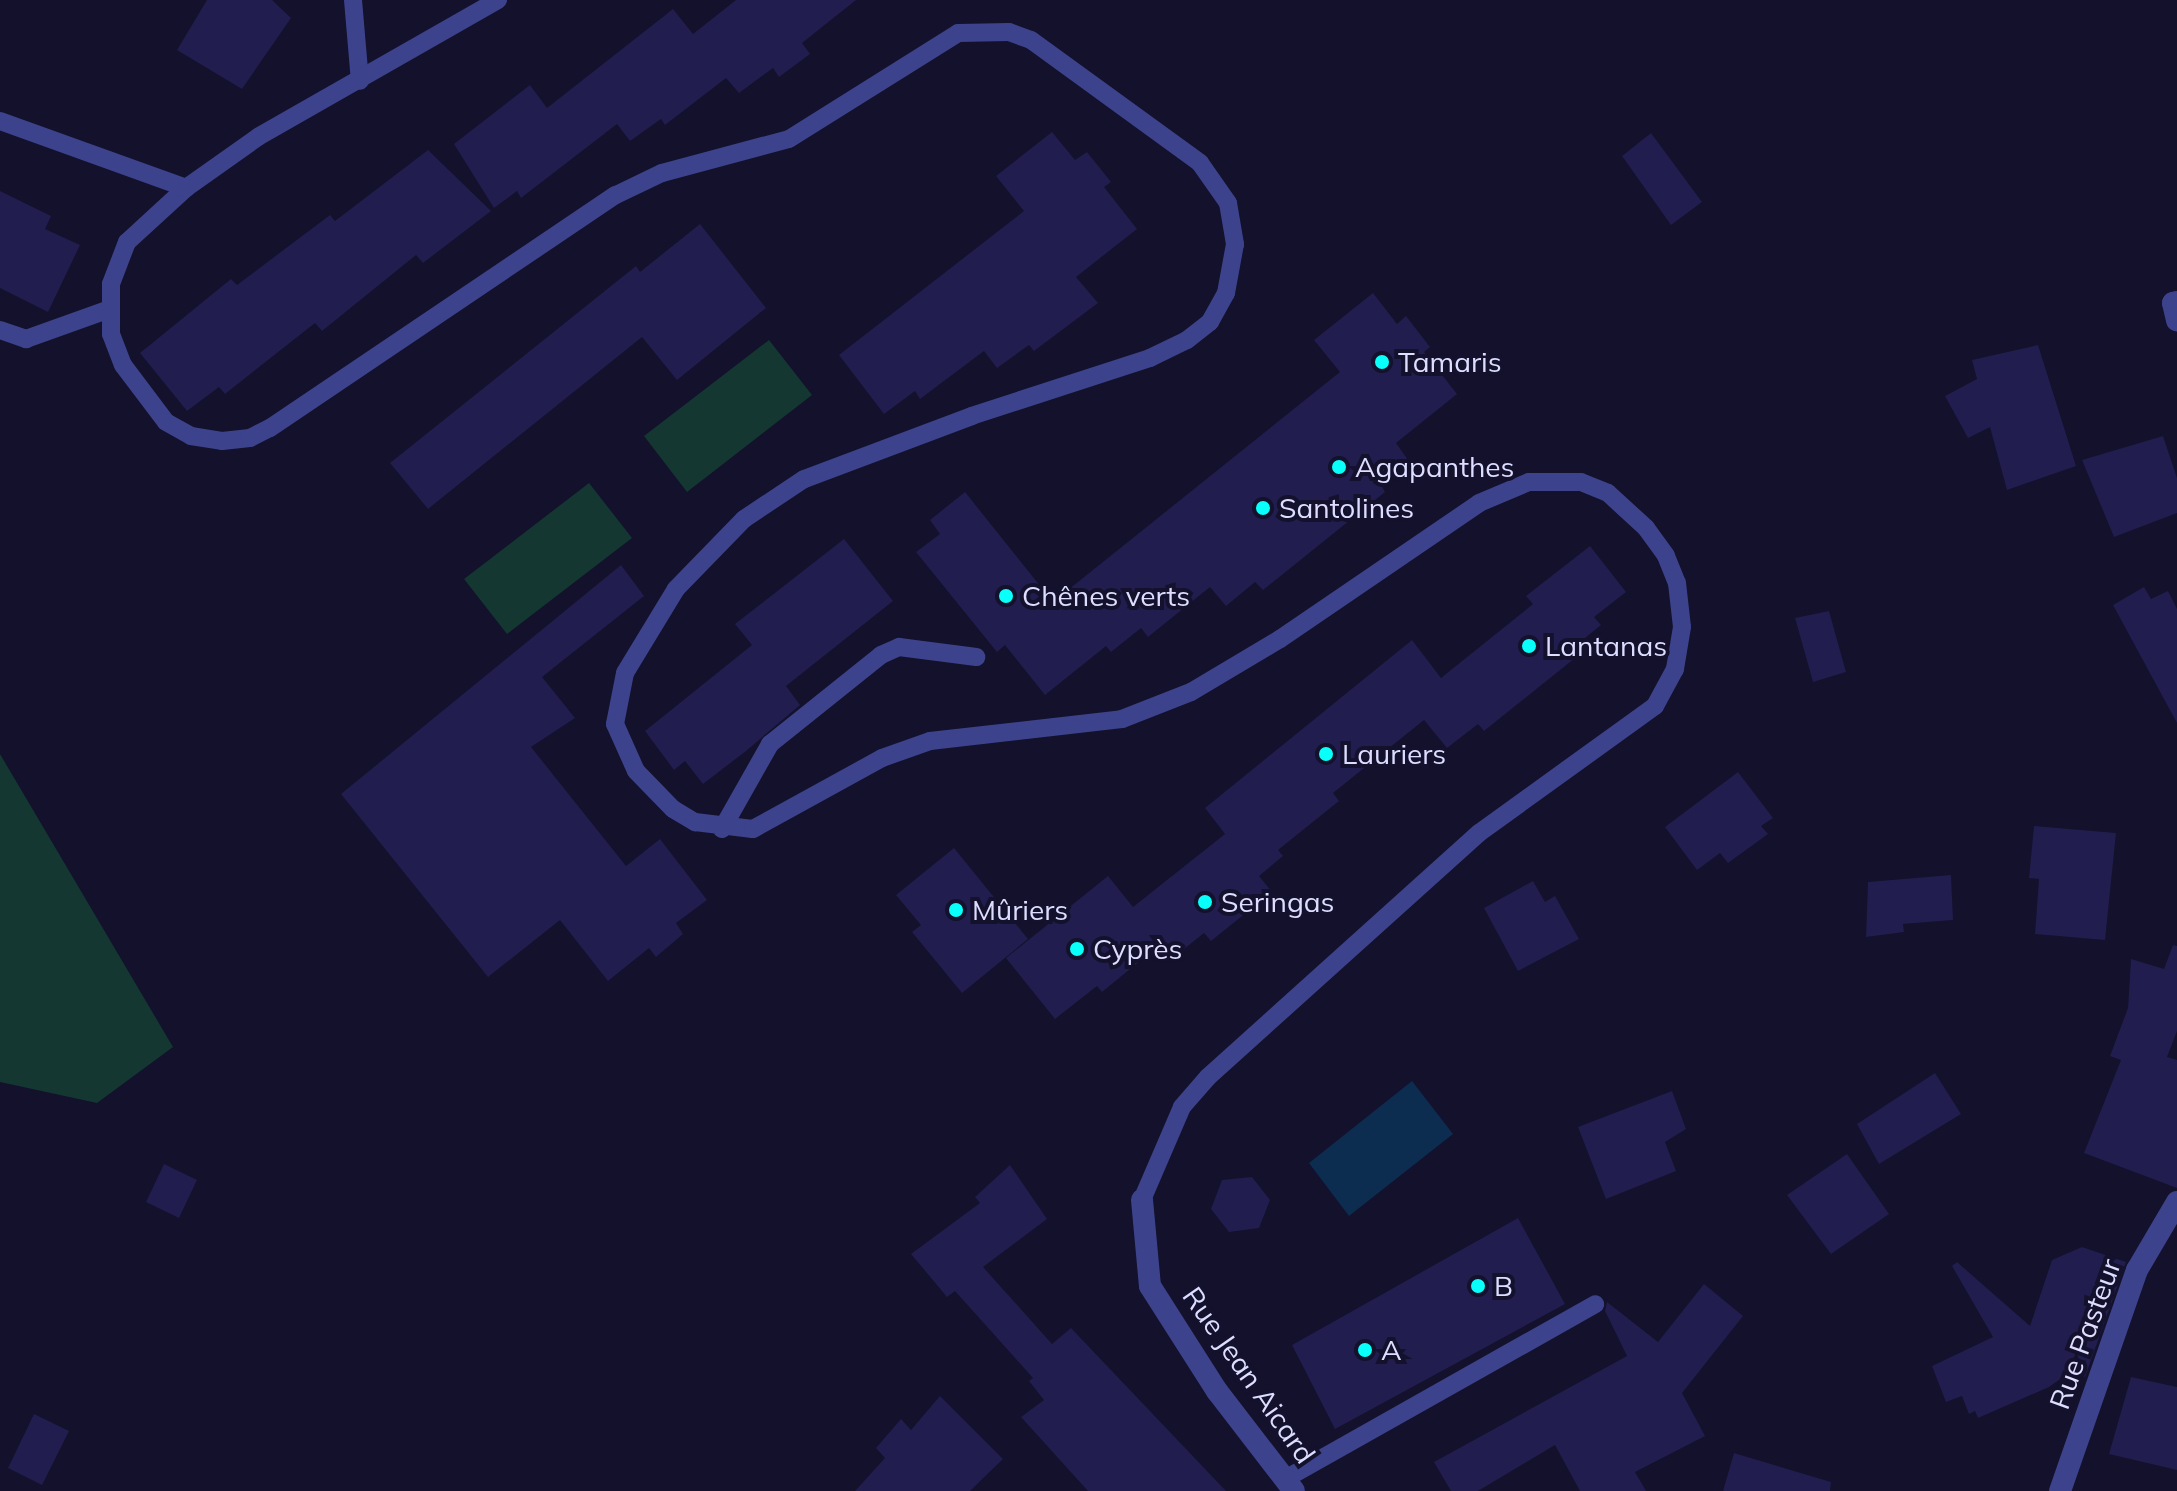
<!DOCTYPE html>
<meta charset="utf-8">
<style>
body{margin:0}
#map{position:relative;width:2177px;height:1491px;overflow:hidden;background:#13112c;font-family:Mulish,sans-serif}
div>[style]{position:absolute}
.green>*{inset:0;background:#143731}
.water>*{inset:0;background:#0d2d50}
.building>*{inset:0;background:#211d4e}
.service>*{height:18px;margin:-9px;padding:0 9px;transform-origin:9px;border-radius:9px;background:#3c438c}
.minor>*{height:22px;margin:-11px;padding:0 11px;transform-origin:11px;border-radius:11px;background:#3c438c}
.dots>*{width:22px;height:22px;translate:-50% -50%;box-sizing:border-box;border:4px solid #13112c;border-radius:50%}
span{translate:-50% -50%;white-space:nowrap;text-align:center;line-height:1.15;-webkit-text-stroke:8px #13112c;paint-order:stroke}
.poi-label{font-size:28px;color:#ddf}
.left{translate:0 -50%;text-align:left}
.street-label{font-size:28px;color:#ddf}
</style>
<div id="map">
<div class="green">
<div style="clip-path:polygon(769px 340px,812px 395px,687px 492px,644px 436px)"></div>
<div style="clip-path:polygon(589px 483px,632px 538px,507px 634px,464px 579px)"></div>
<div style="clip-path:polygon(0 754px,173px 1047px,97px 1103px,0 1082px)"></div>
</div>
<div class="water">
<div style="clip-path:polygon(1412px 1081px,1453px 1134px,1349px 1216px,1309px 1163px)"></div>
</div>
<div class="building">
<div style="clip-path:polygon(207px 0,272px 0,291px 18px,242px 89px,177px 50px)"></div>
<div style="clip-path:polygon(736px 0,856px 0,802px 43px,810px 54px,779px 77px,773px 68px,739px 93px,726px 78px,665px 125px,661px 119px,630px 141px,617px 124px,521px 198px,517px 191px,494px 208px,454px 144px,530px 85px,547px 108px,673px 9px,693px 34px)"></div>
<div style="clip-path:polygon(1052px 132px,1075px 160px,1087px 152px,1111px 182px,1104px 187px,1137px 229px,1076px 277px,1098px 303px,1034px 351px,1029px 345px,997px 368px,984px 351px,920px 399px,915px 391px,884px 414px,839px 355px,1024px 211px,996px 176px)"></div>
<div style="clip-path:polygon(1651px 133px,1702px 202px,1671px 225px,1622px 156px)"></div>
<div style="clip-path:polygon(428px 150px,491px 211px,423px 263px,416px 255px,322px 331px,315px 323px,225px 394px,219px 387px,187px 411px,140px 353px,231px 279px,237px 285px,330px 215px,335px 221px)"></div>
<div style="clip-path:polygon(0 191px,51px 216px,45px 229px,80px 245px,48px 312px,0 288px)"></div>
<div style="clip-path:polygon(700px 224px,766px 308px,677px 380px,642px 337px,428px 509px,390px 463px,636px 266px,640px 272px)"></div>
<div style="clip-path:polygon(1373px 293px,1397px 324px,1406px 316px,1430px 347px,1424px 352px,1457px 394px,1396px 443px,1408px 460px,1380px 483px,1385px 492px,1263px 590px,1255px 582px,1226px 606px,1210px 587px,1148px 637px,1141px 628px,1111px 652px,1106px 646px,1045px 695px,1005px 645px,997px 652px,916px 552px,940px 534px,930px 520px,965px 492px,1053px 602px,1340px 372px,1314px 340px)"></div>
<div style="clip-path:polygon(2038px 345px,2076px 466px,2007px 490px,1990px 427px,1968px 438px,1945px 396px,1977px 379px,1972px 360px)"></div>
<div style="clip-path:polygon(2163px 436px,2177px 478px,2177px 513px,2114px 537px,2082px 460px)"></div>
<div style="clip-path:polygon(844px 539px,893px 601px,786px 686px,800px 705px,746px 751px,703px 784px,685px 761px,674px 770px,645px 731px,752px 645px,735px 624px)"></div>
<div style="clip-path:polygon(1590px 546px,1626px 592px,1594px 617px,1601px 625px,1569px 651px,1575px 658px,1484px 731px,1478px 724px,1447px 748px,1424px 720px,1333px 793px,1339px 801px,1278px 850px,1283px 856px,1259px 876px,1272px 892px,1211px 941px,1204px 933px,1174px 957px,1162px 943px,1102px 992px,1097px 986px,1055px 1019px,1006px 958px,1108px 876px,1133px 907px,1225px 834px,1205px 808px,1412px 640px,1441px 678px,1533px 604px,1526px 596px)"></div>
<div style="clip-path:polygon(621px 565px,644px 596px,542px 677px,575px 718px,531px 747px,626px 866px,660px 839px,707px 900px,676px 923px,683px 934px,656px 957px,649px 948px,608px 981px,560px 920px,488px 977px,341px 794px)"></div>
<div style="clip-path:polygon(2144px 587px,2151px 599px,2168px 591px,2177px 609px,2177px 723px,2113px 605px)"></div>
<div style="clip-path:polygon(1829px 611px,1846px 672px,1813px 682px,1795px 618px)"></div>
<div style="clip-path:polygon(1738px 772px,1773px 818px,1761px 826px,1768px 834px,1728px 863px,1720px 853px,1697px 870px,1665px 827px)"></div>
<div style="clip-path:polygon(2034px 826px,2116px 833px,2105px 940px,2035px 934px,2039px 879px,2029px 878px)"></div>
<div style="clip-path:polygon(954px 848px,1028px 939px,962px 993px,912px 932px,921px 925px,896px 895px)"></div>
<div style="clip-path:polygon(1951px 875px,1953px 920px,1903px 924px,1904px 932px,1866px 937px,1868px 882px)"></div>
<div style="clip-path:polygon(1533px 881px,1545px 902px,1555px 896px,1579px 939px,1518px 971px,1484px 908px)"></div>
<div style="clip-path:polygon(2173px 945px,2177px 946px,2177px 1031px,2167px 1057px,2177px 1060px,2177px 1188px,2084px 1153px,2121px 1060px,2110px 1056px,2128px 1008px,2131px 959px,2164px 969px)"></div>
<div style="clip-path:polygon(1935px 1073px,1961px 1114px,1879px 1164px,1857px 1124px)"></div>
<div style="clip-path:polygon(1672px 1091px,1686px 1129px,1665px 1142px,1676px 1171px,1606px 1199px,1578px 1127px)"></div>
<div style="clip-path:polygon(1847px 1154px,1889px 1214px,1831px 1254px,1787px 1195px)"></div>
<div style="clip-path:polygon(164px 1164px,197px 1180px,179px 1218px,146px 1202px)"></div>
<div style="clip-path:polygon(1010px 1165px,1047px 1219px,983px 1267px,1052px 1344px,1071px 1328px,1226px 1491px,1088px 1491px,1021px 1417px,1044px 1400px,1029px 1381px,1033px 1378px,955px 1291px,947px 1297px,911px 1254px,980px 1203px,975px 1197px)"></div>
<div style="clip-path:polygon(1252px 1177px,1270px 1200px,1259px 1228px,1229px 1232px,1211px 1209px,1222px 1180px)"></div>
<div style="clip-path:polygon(1518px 1218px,1565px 1304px,1335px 1429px,1292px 1345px)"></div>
<div style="clip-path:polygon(2082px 1247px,2126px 1262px,2085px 1377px,2070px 1372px,2049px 1387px,1978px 1418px,1975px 1411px,1969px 1414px,1962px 1396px,1946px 1402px,1932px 1366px,1993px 1337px,1952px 1266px,1957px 1262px,2030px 1326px,2052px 1260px)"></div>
<div style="clip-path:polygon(1704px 1284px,1743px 1316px,1682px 1393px,1705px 1436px,1635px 1472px,1646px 1491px,1580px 1491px,1555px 1445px,1478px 1491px,1451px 1491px,1434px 1462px,1627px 1356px,1605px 1311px,1607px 1302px,1658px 1342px)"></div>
<div style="clip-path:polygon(2131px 1377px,2177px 1387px,2177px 1470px,2109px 1454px)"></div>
<div style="clip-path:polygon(940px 1396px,1003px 1459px,970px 1491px,855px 1491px,885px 1458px,876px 1448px,901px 1419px,911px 1430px)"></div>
<div style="clip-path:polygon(34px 1414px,69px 1431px,42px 1485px,8px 1468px)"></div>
<div style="clip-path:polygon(1734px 1453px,1831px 1482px,1830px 1491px,1723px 1491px)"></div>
</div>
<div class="service">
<div style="left:353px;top:0;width:81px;rotate:85.1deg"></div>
<div style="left:498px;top:0;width:276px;rotate:150.3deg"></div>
<div style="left:258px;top:137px;width:88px;rotate:144.7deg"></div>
<div style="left:186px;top:188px;width:80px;rotate:137.5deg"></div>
<div style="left:127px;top:242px;width:45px;rotate:110.9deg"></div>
<div style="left:111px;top:284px;width:50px;rotate:90deg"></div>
<div style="left:111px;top:334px;width:33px;rotate:69deg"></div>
<div style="left:123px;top:365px;width:71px;rotate:53deg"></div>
<div style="left:166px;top:422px;width:29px;rotate:29deg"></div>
<div style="left:191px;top:436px;width:31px;rotate:9deg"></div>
<div style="left:222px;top:441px;width:28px;rotate:-6deg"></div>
<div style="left:250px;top:438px;width:22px;rotate:-27deg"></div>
<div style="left:270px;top:428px;width:417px;rotate:-34deg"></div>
<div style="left:616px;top:195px;width:51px;rotate:-25.6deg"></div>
<div style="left:662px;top:173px;width:131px;rotate:-15deg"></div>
<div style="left:789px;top:139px;width:199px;rotate:-32.1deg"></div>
<div style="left:958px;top:33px;width:51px;rotate:-1.1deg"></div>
<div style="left:1009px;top:32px;width:23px;rotate:20deg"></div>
<div style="left:1031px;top:40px;width:209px;rotate:36deg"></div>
<div style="left:1200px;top:163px;width:49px;rotate:55deg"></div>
<div style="left:1228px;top:203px;width:42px;rotate:80.3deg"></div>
<div style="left:1235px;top:244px;width:50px;rotate:100.4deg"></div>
<div style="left:1226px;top:293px;width:33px;rotate:119deg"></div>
<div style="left:1210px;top:322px;width:29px;rotate:142deg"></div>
<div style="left:1187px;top:340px;width:41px;rotate:154.1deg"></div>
<div style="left:1150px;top:358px;width:187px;rotate:162deg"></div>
<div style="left:972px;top:416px;width:179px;rotate:159.4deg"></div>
<div style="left:804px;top:479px;width:72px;rotate:146.3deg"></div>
<div style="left:744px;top:519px;width:98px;rotate:134.2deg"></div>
<div style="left:676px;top:589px;width:98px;rotate:121.3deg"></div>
<div style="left:625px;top:673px;width:52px;rotate:101.1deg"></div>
<div style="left:615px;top:724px;width:51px;rotate:65.9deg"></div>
<div style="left:636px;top:771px;width:53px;rotate:45.8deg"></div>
<div style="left:673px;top:809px;width:26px;rotate:31deg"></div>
<div style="left:695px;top:822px;width:58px;rotate:6.9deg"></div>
<div style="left:753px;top:829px;width:147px;rotate:-28.8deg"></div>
<div style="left:882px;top:758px;width:51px;rotate:-19.5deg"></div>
<div style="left:930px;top:741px;width:193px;rotate:-6.5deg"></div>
<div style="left:1122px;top:719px;width:74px;rotate:-21.4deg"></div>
<div style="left:1191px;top:692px;width:104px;rotate:-30.8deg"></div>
<div style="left:1280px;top:639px;width:241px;rotate:-34.3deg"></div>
<div style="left:1479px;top:503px;width:54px;rotate:-22.8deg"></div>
<div style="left:1529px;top:482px;width:52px"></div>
<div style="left:1581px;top:482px;width:29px;rotate:22deg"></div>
<div style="left:1608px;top:493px;width:52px;rotate:42.6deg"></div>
<div style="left:1646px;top:528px;width:34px;rotate:54deg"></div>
<div style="left:1666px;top:556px;width:29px;rotate:68deg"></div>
<div style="left:1677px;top:583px;width:44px;rotate:83.5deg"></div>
<div style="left:1682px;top:627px;width:43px;rotate:99.5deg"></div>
<div style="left:1675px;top:669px;width:42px;rotate:118.4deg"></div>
<div style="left:1655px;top:706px;width:217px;rotate:144.2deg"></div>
<div style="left:1479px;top:833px;width:365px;rotate:138deg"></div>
<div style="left:1208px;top:1077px;width:40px;rotate:131deg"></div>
<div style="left:1182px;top:1107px;width:101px;rotate:113.3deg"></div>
<div style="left:0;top:121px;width:198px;rotate:19.8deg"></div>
<div style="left:0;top:330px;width:28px;rotate:19deg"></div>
<div style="left:26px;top:339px;width:89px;rotate:-19.7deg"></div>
<div style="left:722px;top:829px;width:98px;rotate:-60.5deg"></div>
<div style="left:770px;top:744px;width:142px;rotate:-38.7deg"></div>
<div style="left:881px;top:655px;width:20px;rotate:-24deg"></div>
<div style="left:899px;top:647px;width:78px;rotate:7.4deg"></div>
<div style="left:1285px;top:1479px;width:356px;rotate:-29.4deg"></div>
</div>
<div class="minor">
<div style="left:2177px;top:302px;width:4px;rotate:166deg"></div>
<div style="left:2173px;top:303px;width:18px;rotate:77deg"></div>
<div style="left:1142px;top:1200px;width:86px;rotate:84.7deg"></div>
<div style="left:1150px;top:1286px;width:125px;rotate:57.5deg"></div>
<div style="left:1217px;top:1391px;width:126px;rotate:52.4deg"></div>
<div style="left:2060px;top:1491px;width:234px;rotate:-70.8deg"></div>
<div style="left:2137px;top:1270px;width:79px;rotate:-59.5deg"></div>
</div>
<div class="dots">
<div style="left:1382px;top:362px;background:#09fffa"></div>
<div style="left:1339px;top:467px;background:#09fffa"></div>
<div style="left:1263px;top:508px;background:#09fffa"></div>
<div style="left:1006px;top:596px;background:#09fffa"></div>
<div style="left:1529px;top:646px;background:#09fffa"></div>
<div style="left:1326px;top:754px;background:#09fffa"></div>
<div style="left:1205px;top:902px;background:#09fffa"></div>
<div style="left:956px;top:910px;background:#09fffa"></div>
<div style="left:1077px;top:949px;background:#09fffa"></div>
<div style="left:1478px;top:1286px;background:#09fffa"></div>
<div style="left:1365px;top:1350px;background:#09fffa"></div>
</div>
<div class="poi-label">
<span class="left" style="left:1398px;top:362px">Tamaris</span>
<span class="left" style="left:1355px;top:467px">Agapanthes</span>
<span class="left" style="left:1279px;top:508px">Santolines</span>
<span class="left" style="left:1022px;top:596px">Chênes verts</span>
<span class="left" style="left:1545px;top:646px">Lantanas</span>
<span class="left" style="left:1342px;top:754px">Lauriers</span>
<span class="left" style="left:1221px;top:902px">Seringas</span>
<span class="left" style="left:972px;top:910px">Mûriers</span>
<span class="left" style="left:1093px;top:949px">Cyprès</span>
<span class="left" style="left:1494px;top:1286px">B</span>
<span class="left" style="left:1381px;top:1350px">A</span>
</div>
<div class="street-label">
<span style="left:2085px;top:1334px;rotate:-70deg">Rue Pasteur</span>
<span style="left:1249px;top:1375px;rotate:55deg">Rue Jean Aicard</span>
</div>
</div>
